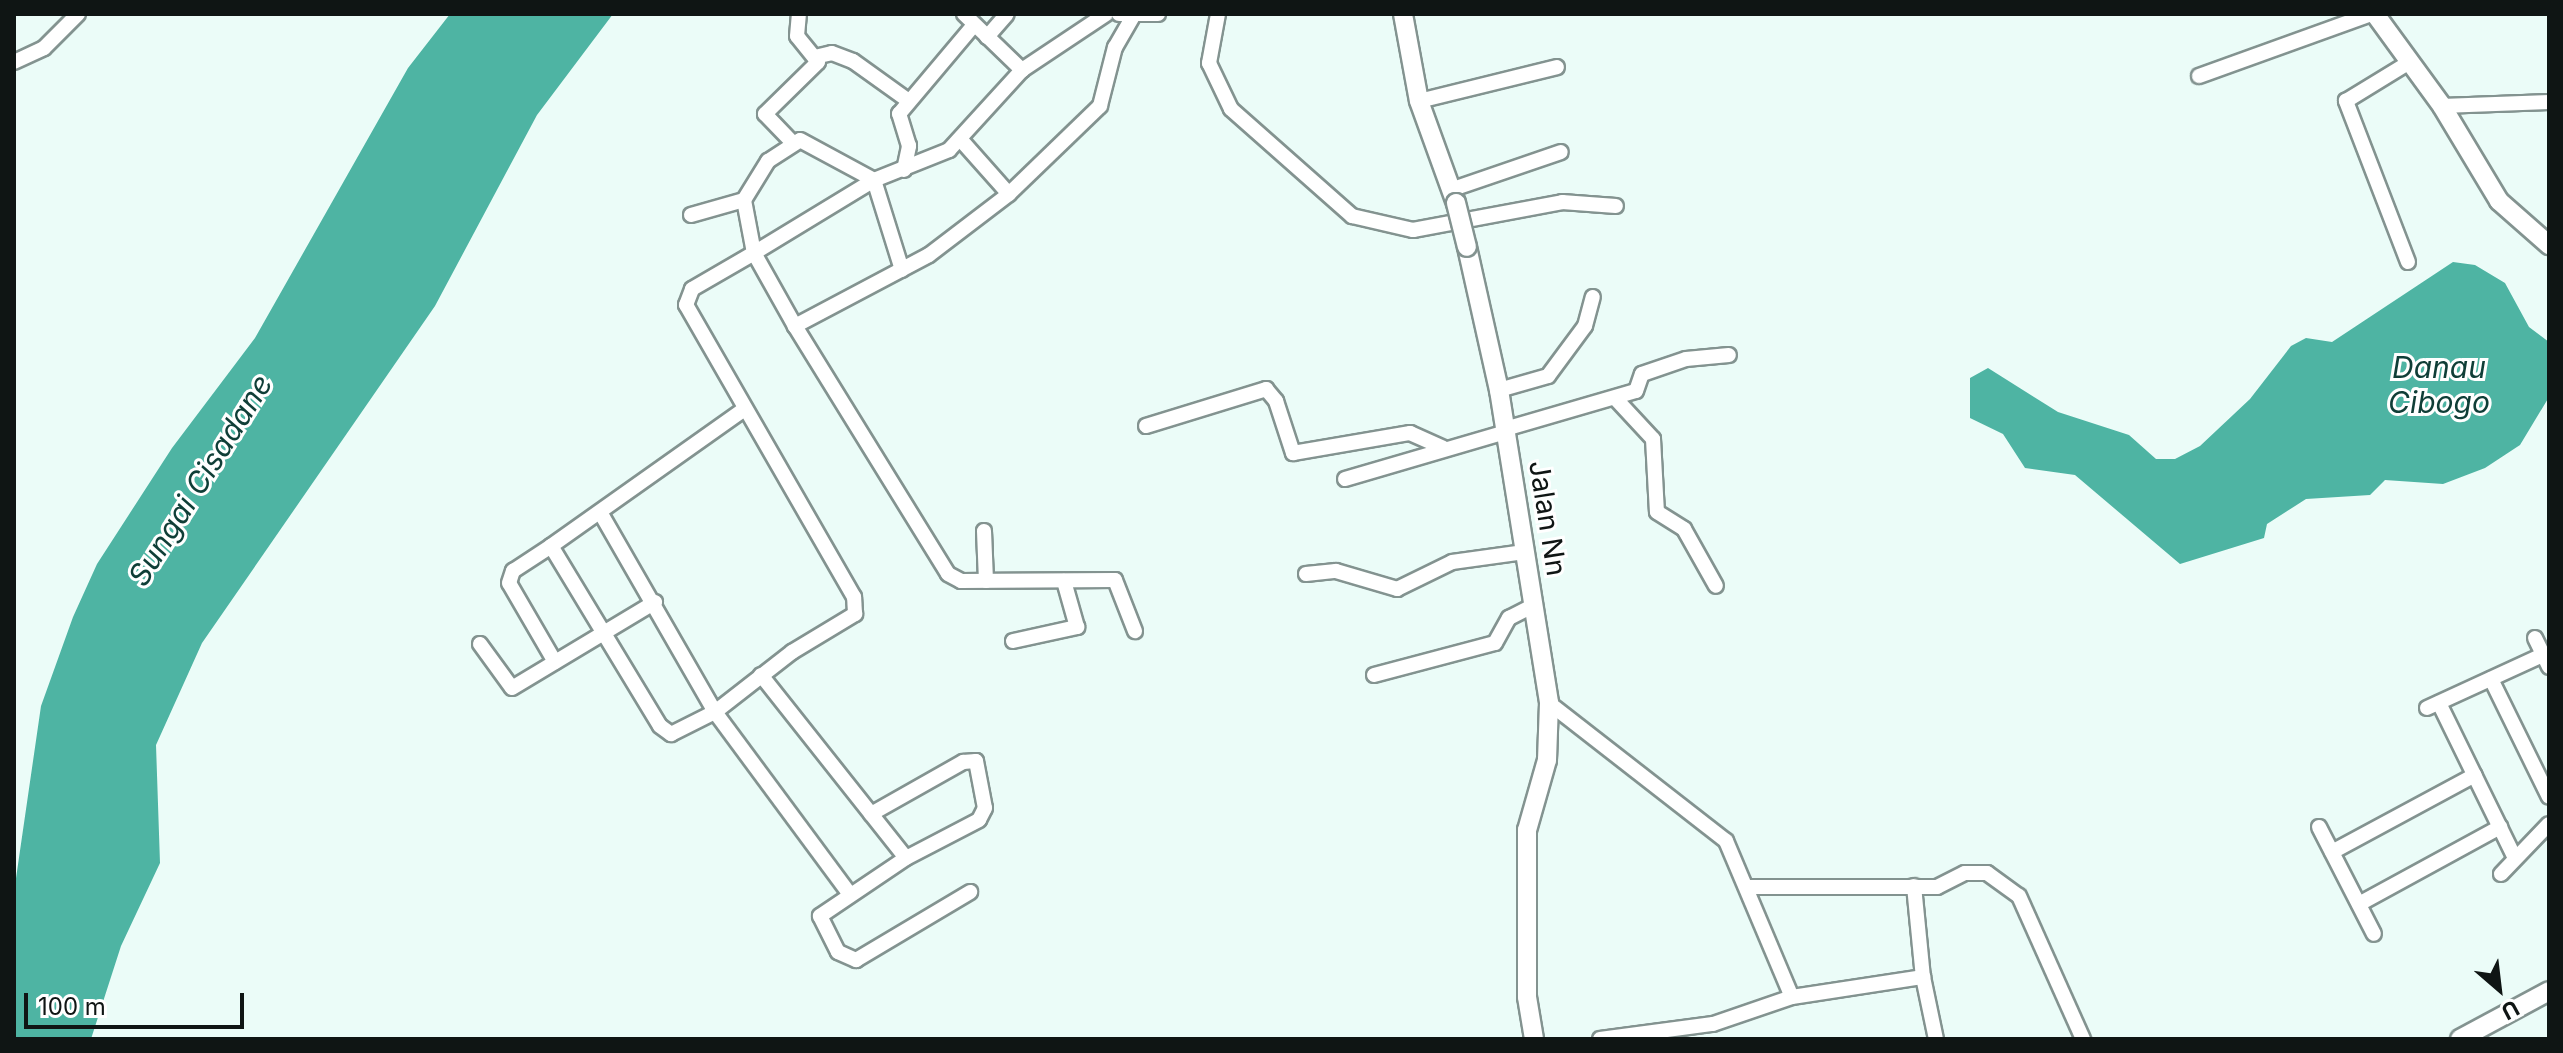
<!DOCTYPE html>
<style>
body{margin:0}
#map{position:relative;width:2563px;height:1053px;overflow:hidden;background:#ebfcf8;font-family:Inter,sans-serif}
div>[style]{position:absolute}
.water>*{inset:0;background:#4eb4a3}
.roads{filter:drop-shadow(2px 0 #839390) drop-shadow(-2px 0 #839390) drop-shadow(0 2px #839390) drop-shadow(0 -2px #839390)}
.minor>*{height:14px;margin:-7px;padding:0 7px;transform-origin:7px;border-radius:7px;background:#fff}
.tertiary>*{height:18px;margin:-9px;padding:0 9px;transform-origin:9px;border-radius:9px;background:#fff}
.bridges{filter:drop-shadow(2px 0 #839390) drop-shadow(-2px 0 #839390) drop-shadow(0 2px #839390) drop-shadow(0 -2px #839390)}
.tertiary-bridge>*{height:18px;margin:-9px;padding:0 9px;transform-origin:9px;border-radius:9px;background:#fff}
span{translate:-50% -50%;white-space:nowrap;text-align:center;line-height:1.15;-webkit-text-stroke:6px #fff;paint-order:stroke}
.street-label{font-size:28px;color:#0f1514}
.water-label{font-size:30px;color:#0f3e37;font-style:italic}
.frame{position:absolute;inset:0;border:16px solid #0f1514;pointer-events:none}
.north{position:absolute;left:2459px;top:949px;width:80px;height:80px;-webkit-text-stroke:6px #fff;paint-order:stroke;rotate:152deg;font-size:22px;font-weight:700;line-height:32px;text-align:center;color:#0f1514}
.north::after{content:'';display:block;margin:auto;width:28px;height:36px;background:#0f1514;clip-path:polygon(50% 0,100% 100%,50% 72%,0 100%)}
.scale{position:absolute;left:24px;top:993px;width:220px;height:36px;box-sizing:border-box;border:4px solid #0f1514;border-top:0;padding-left:10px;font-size:24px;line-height:28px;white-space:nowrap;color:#0f1514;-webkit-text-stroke:6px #fff;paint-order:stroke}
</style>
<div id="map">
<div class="water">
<div style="clip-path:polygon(450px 14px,613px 14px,537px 115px,435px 306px,202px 643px,156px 745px,160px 863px,121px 946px,91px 1039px,14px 1039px,14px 892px,41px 706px,73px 617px,97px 564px,172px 448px,255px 338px,408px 68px)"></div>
<div style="clip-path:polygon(2453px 262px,2475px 265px,2505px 283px,2529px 327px,2549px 342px,2549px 397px,2520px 445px,2485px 468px,2443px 484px,2385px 480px,2370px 495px,2306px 499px,2267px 524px,2264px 538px,2180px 564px,2075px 475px,2025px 468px,2003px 434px,1970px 418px,1970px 378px,1988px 368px,2058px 412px,2129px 435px,2156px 459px,2175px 459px,2200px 446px,2250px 399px,2291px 346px,2306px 338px,2332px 342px)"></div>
</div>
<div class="roads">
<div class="minor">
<div style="left:964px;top:14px;width:81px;rotate:44deg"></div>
<div style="left:1119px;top:14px;width:39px"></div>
<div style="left:1218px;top:14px;width:50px;rotate:100.4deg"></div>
<div style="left:1209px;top:63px;width:51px;rotate:64.4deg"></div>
<div style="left:1231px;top:109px;width:162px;rotate:41.5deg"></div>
<div style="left:1352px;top:216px;width:63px;rotate:12.9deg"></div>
<div style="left:1413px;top:230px;width:152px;rotate:-10.6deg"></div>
<div style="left:1562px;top:202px;width:54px;rotate:4.2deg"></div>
<div style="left:1132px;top:18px;width:34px;rotate:120deg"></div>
<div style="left:1115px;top:47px;width:61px;rotate:104.3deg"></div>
<div style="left:1100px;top:106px;width:127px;rotate:136deg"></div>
<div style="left:1009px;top:194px;width:101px;rotate:142.7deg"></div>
<div style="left:929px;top:255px;width:152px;rotate:152.1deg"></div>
<div style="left:795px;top:326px;width:291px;rotate:58.3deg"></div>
<div style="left:948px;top:574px;width:15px;rotate:28deg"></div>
<div style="left:961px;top:581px;width:154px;rotate:-0.4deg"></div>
<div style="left:1115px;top:580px;width:55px;rotate:68.6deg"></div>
<div style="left:987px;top:37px;width:30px;rotate:-49deg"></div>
<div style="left:819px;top:56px;width:13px;rotate:-13deg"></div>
<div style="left:832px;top:53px;width:22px;rotate:21deg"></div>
<div style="left:853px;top:61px;width:65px;rotate:35.6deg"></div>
<div style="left:14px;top:62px;width:33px;rotate:-25deg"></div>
<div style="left:44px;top:48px;width:48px;rotate:-45deg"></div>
<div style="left:2199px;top:76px;width:183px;rotate:-19.8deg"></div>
<div style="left:1419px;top:101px;width:142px;rotate:-13.8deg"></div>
<div style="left:2442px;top:106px;width:107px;rotate:-2.1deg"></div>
<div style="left:961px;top:140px;width:72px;rotate:48.4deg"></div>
<div style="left:792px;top:142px;width:39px;rotate:-134deg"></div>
<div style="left:765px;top:114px;width:74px;rotate:-44.5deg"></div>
<div style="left:818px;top:62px;width:33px;rotate:-129deg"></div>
<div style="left:797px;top:36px;width:22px;rotate:-85deg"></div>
<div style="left:904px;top:170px;width:25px;rotate:-78deg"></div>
<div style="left:909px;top:146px;width:34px;rotate:-107deg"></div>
<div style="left:899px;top:114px;width:116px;rotate:-49.9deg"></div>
<div style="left:1450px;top:190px;width:117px;rotate:-18.9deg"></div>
<div style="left:691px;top:215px;width:55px;rotate:-15.8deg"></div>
<div style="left:2408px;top:262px;width:173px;rotate:-111.1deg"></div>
<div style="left:2346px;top:101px;width:73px;rotate:-31.5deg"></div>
<div style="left:795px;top:326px;width:84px;rotate:-119.3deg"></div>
<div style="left:754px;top:253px;width:140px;rotate:-31.3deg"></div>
<div style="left:874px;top:180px;width:81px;rotate:-21.8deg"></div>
<div style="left:949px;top:150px;width:108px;rotate:-47.6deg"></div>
<div style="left:1022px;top:70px;width:101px;rotate:-33.7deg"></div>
<div style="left:1499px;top:390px;width:51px;rotate:-15.9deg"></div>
<div style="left:1548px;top:376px;width:62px;rotate:-53.5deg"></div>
<div style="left:1585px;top:326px;width:30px;rotate:-75deg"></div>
<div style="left:1615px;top:398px;width:56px;rotate:47.2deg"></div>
<div style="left:1653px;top:439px;width:73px;rotate:86.9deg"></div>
<div style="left:1657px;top:512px;width:32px;rotate:32deg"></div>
<div style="left:1684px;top:529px;width:65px;rotate:60.7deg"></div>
<div style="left:1146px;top:426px;width:126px;rotate:-17.1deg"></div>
<div style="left:1266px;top:389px;width:16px;rotate:50deg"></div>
<div style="left:1276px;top:401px;width:55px;rotate:71.9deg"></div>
<div style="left:1293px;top:453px;width:119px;rotate:-9.7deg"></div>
<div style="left:1410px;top:433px;width:36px;rotate:24deg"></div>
<div style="left:1505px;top:429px;width:136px;rotate:-16.2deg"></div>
<div style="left:1636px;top:391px;width:18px;rotate:-71deg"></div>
<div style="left:1642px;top:374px;width:46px;rotate:-18.8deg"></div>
<div style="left:1686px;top:359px;width:43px;rotate:-5.3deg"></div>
<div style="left:1345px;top:479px;width:168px;rotate:-16.3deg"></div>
<div style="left:600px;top:512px;width:231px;rotate:60.1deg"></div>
<div style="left:715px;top:712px;width:225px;rotate:53.5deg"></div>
<div style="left:984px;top:531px;width:50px;rotate:87.7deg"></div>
<div style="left:551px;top:546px;width:235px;rotate:-35.3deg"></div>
<div style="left:1306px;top:574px;width:30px;rotate:-6deg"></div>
<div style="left:1336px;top:571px;width:64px;rotate:16.4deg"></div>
<div style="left:1397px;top:589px;width:61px;rotate:-26.1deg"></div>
<div style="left:1452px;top:562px;width:73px;rotate:-7.9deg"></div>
<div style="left:2535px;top:638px;width:32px;rotate:64deg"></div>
<div style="left:1013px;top:641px;width:66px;rotate:-12.3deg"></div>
<div style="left:1077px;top:627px;width:48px;rotate:-105.8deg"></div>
<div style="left:480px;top:644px;width:54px;rotate:54deg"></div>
<div style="left:512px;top:688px;width:167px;rotate:-31deg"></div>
<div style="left:555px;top:662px;width:91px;rotate:-120.2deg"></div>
<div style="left:509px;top:583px;width:13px;rotate:-72deg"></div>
<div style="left:513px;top:571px;width:45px;rotate:-33.3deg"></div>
<div style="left:551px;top:546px;width:210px;rotate:58.8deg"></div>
<div style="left:660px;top:726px;width:14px;rotate:36deg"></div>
<div style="left:671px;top:734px;width:49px;rotate:-26.6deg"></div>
<div style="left:715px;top:712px;width:98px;rotate:-37.9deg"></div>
<div style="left:792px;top:652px;width:74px;rotate:-31.1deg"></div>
<div style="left:855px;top:614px;width:17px;rotate:-93deg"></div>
<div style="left:854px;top:597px;width:337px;rotate:-119.9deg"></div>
<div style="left:686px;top:305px;width:17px;rotate:-69deg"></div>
<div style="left:692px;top:289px;width:72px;rotate:-30.1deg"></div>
<div style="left:754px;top:253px;width:54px;rotate:-100.7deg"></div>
<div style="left:744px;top:200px;width:46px;rotate:-58.4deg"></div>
<div style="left:768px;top:161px;width:38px;rotate:-33deg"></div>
<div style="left:800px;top:140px;width:84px;rotate:28.4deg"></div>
<div style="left:874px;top:180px;width:94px;rotate:72.7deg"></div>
<div style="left:761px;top:675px;width:233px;rotate:51.6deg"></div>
<div style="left:1374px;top:675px;width:125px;rotate:-14.8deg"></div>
<div style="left:1495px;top:643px;width:29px;rotate:-61deg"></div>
<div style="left:1509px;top:618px;width:28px;rotate:-27deg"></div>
<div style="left:2491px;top:679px;width:131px;rotate:63.8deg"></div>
<div style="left:1549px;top:703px;width:224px;rotate:37.9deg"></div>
<div style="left:1726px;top:841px;width:169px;rotate:67.1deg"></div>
<div style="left:1792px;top:997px;width:133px;rotate:-8.7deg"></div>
<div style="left:1923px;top:977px;width:63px;rotate:78.2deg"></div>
<div style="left:2439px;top:703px;width:173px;rotate:63.9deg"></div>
<div style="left:2427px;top:708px;width:128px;rotate:-24.6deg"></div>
<div style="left:871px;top:814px;width:106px;rotate:-29.5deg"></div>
<div style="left:963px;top:762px;width:13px;rotate:-4deg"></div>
<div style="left:976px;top:761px;width:48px;rotate:79.2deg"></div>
<div style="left:985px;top:808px;width:13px;rotate:117deg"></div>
<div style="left:979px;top:820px;width:82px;rotate:152.5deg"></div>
<div style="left:906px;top:858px;width:104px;rotate:146deg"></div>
<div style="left:820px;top:916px;width:40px;rotate:63.4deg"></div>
<div style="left:838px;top:952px;width:20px;rotate:24deg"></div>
<div style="left:856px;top:960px;width:133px;rotate:-30.8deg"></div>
<div style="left:2319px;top:827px;width:120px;rotate:62.8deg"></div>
<div style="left:2332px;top:852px;width:162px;rotate:-28.3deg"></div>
<div style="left:2501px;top:874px;width:69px;rotate:-46.2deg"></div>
<div style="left:1914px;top:886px;width:91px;rotate:84.4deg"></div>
<div style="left:1750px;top:887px;width:187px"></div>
<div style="left:1937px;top:887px;width:31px;rotate:-27deg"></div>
<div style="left:1965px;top:873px;width:22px"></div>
<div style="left:1987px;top:873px;width:39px;rotate:36deg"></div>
<div style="left:2019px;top:896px;width:157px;rotate:65.9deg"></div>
<div style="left:2359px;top:904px;width:161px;rotate:-28.6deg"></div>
<div style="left:1600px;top:1039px;width:114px;rotate:-7.6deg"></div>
<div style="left:1713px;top:1024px;width:83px;rotate:-18.9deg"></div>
</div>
<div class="tertiary">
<div style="left:1403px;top:14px;width:88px;rotate:79.6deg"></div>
<div style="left:1419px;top:101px;width:109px;rotate:70.1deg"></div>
<div style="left:2375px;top:14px;width:114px;rotate:53.9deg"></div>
<div style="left:2442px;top:106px;width:111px;rotate:59deg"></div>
<div style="left:2499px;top:201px;width:67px;rotate:41.3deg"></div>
<div style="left:1467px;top:247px;width:147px;rotate:77.4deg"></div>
<div style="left:1499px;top:390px;width:317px;rotate:80.9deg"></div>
<div style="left:1549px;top:703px;width:57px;rotate:92deg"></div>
<div style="left:1547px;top:760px;width:73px;rotate:105.9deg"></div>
<div style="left:1527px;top:830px;width:167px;rotate:90deg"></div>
<div style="left:1527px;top:997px;width:43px;rotate:80.5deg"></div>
<div style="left:2460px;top:1039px;width:101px;rotate:-28.3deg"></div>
</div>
</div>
<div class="bridges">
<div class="tertiary-bridge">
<div style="left:1456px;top:203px;width:45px;rotate:76deg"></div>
</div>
</div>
<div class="street-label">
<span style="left:1548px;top:518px;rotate:81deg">Jalan Nn</span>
</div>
<div class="water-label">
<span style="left:2439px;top:384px">Danau<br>Cibogo</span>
<span style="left:200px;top:480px;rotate:-58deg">Sungai Cisadane</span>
</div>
<div class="frame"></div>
<div class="north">U</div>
<div class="scale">100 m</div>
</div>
